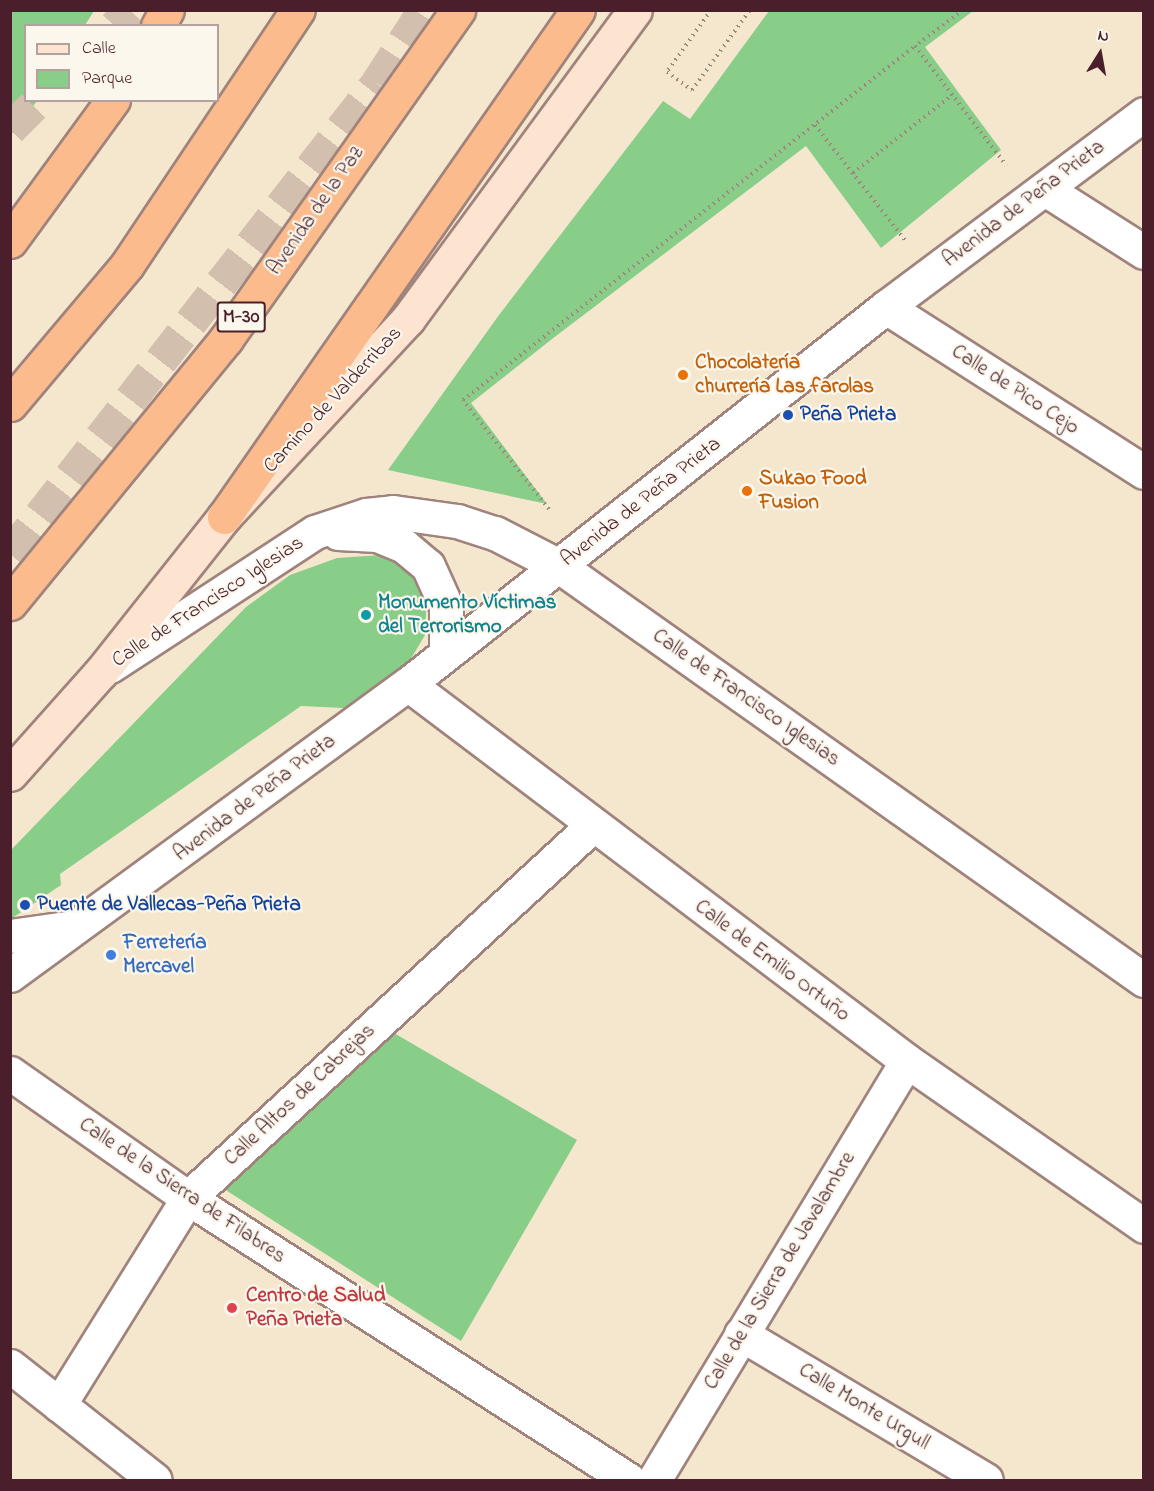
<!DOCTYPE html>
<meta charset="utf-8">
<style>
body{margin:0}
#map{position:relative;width:1154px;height:1491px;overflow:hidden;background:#f4e7ce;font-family:"Indie Flower",sans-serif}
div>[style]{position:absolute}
.green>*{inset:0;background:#88ce88}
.highway-tunnel>*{height:33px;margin-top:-16.5px;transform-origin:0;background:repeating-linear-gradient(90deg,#d2bfad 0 33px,transparent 0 49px)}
.path>*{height:4px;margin-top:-2px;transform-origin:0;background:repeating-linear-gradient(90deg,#9f837c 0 1.5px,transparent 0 6px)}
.roads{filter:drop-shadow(2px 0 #9f837c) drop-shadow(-2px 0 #9f837c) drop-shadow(0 2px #9f837c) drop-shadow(0 -2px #9f837c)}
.street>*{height:33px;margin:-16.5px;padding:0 16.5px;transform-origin:16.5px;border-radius:16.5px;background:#fff}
.secondary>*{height:33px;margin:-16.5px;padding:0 16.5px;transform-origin:16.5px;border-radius:16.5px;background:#fde4d1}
.highway>*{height:33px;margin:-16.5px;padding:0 16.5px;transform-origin:16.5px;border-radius:16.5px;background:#fbbb8d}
.dots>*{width:16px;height:16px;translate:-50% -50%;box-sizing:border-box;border:3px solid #fbf7ec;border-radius:50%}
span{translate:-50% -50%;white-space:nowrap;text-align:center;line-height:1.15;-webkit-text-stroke:4.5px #fbf7ec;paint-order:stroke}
.shield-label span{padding:2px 4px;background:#fbf7ec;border:2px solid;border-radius:4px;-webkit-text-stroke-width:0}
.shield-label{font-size:20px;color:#4a1f2b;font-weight:700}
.street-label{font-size:21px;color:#4a1f2b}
.food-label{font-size:21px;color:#c56008;font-weight:700}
.left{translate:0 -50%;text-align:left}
.transit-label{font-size:21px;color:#164399;font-weight:700}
.culture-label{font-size:21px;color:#0d838f;font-weight:700}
.shop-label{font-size:21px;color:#366cbe;font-weight:700}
.health-label{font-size:21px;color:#be3a42;font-weight:700}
.frame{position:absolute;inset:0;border:12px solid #4a1f2b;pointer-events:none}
.legend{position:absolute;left:24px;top:24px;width:195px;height:78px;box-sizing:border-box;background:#fbf7ec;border:2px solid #b4a19f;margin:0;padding:8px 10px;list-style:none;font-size:18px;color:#4a1f2b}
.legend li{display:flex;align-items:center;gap:12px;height:30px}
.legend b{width:30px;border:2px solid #b4a19f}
.north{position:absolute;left:1070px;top:24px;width:60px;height:60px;-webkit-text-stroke:4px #fbf7ec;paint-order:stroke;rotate:11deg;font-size:16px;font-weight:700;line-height:24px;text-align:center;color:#4a1f2b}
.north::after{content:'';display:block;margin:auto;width:21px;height:27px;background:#4a1f2b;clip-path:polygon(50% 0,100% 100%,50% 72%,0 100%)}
</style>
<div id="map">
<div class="green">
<div style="clip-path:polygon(11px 10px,94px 11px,85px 25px,26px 26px,26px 100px,37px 101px,11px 135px)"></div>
<div style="clip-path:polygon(769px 11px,973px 11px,925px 47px,1001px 150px,881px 248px,806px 146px,552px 339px,471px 403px,547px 504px,388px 470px,499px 315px,663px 101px,690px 119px)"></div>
<div style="clip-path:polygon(381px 555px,407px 566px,427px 594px,425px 635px,409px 662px,344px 708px,301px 706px,60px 874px,61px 885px,11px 919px,11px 850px,246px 607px,290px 575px,337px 558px)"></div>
<div style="clip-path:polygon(394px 1033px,577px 1140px,461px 1341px,221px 1187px)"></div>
</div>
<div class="highway-tunnel">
<div style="left:115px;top:26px;width:22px;rotate:-47deg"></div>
<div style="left:10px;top:129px;width:41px;rotate:-45deg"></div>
<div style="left:10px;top:554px;width:597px;rotate:-52.07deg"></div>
<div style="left:377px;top:83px;width:87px;rotate:-57.2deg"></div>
</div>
<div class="path">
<div style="left:711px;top:10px;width:76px;rotate:125.4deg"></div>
<div style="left:667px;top:72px;width:31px;rotate:36deg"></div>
<div style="left:692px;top:90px;width:99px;rotate:-54.1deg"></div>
<div style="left:963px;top:10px;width:60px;rotate:143.1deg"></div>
<div style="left:915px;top:46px;width:150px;rotate:52.6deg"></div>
<div style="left:815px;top:125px;width:146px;rotate:52deg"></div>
<div style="left:853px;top:173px;width:126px;rotate:-38.2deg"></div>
<div style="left:549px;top:509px;width:139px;rotate:-128.3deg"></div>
<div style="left:463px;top:400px;width:574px;rotate:-38.07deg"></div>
</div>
<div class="roads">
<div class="street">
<div style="left:1045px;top:189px;width:117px;rotate:32.5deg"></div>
<div style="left:886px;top:307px;width:306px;rotate:32.6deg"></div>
<div style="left:338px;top:533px;width:39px;rotate:3deg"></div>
<div style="left:377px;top:535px;width:29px;rotate:22deg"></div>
<div style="left:404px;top:546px;width:31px;rotate:40deg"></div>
<div style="left:428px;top:566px;width:44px;rotate:65.8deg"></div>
<div style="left:446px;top:606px;width:47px;rotate:90deg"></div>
<div style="left:110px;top:666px;width:245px;rotate:-33.2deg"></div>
<div style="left:315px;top:532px;width:54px;rotate:-18.4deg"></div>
<div style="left:366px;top:515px;width:27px;rotate:-6deg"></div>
<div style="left:393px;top:512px;width:65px;rotate:8deg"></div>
<div style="left:457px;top:521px;width:40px;rotate:18deg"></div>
<div style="left:495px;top:533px;width:72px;rotate:27.3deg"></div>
<div style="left:559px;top:566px;width:717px;rotate:35.29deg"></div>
<div style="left:408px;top:684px;width:625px;rotate:37.07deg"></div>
<div style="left:907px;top:1061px;width:289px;rotate:34.8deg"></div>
<div style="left:10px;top:936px;width:64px;rotate:-8.1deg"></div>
<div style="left:10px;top:975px;width:493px;rotate:-36.2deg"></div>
<div style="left:408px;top:684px;width:609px;rotate:-38.26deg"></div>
<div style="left:886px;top:307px;width:322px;rotate:-36.8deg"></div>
<div style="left:10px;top:1073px;width:218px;rotate:35.1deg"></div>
<div style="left:188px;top:1198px;width:523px;rotate:32.6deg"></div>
<div style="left:741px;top:1334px;width:285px;rotate:30.8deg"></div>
<div style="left:10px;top:1366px;width:184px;rotate:38.2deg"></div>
<div style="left:59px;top:1405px;width:244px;rotate:-58.1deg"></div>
<div style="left:188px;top:1198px;width:549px;rotate:-42.64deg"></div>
<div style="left:654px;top:1480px;width:489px;rotate:-58.9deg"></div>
</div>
<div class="secondary">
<div style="left:10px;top:774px;width:137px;rotate:-48.3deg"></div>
<div style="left:101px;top:672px;width:198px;rotate:-51.6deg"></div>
<div style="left:224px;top:517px;width:270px;rotate:-47.1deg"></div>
<div style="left:408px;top:319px;width:383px;rotate:-53.7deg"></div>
</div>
<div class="highway">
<div style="left:158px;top:26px;width:18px;rotate:-61deg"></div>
<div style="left:10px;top:241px;width:175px;rotate:-53.9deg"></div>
<div style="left:10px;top:404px;width:182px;rotate:-49.9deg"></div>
<div style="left:127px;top:265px;width:307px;rotate:-56.2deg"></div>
<div style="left:224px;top:517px;width:618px;rotate:-55.08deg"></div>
<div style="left:10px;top:603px;width:341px;rotate:-50.7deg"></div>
<div style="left:226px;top:339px;width:403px;rotate:-54.8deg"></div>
</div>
</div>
<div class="dots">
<div style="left:683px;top:375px;background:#e8710a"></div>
<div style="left:788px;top:415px;background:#1a4fb4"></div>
<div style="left:747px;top:491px;background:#e8710a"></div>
<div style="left:366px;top:615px;background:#0f9aa8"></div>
<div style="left:25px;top:905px;background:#1a4fb4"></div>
<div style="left:111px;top:955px;background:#3f7fe0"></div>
<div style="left:232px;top:1308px;background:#e0444e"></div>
</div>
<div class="shield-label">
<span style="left:241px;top:317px">M-30</span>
</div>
<div class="street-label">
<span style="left:1024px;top:204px;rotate:-37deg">Avenida de Peña Prieta</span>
<span style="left:316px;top:211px;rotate:-55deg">Avenida de la Paz</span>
<span style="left:1015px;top:390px;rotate:33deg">Calle de Pico Cejo</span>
<span style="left:333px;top:400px;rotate:-47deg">Camino de Valderribas</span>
<span style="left:641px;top:502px;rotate:-38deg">Avenida de Peña Prieta</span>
<span style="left:208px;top:602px;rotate:-33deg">Calle de Francisco Iglesias</span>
<span style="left:746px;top:698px;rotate:35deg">Calle de Francisco Iglesias</span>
<span style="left:255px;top:798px;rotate:-37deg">Avenida de Peña Prieta</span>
<span style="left:772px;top:961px;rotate:37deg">Calle de Emilio Ortuño</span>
<span style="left:300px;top:1095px;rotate:-43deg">Calle Altos de Cabrejas</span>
<span style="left:182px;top:1191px;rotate:34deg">Calle de la Sierra de Filabres</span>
<span style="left:780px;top:1271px;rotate:-59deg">Calle de la Sierra de Javalambre</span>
<span style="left:864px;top:1407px;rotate:31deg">Calle Monte Urgull</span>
</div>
<div class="food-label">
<span class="left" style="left:695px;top:375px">Chocolatería<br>churrería Las farolas</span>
<span class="left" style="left:759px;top:491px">Sukao Food<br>Fusion</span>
</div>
<div class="transit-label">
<span class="left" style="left:800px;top:415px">Peña Prieta</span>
<span class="left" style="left:37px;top:905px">Puente de Vallecas-Peña Prieta</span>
</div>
<div class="culture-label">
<span class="left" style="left:378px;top:615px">Monumento Víctimas<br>del Terrorismo</span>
</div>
<div class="shop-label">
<span class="left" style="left:123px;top:955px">Ferretería<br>Mercavel</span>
</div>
<div class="health-label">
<span class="left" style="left:246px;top:1308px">Centro de Salud<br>Peña Prieta</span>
</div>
<div class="frame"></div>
<ul class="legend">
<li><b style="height:8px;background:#fde4d1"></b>Calle</li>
<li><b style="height:16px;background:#88ce88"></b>Parque</li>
</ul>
<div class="north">N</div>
</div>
